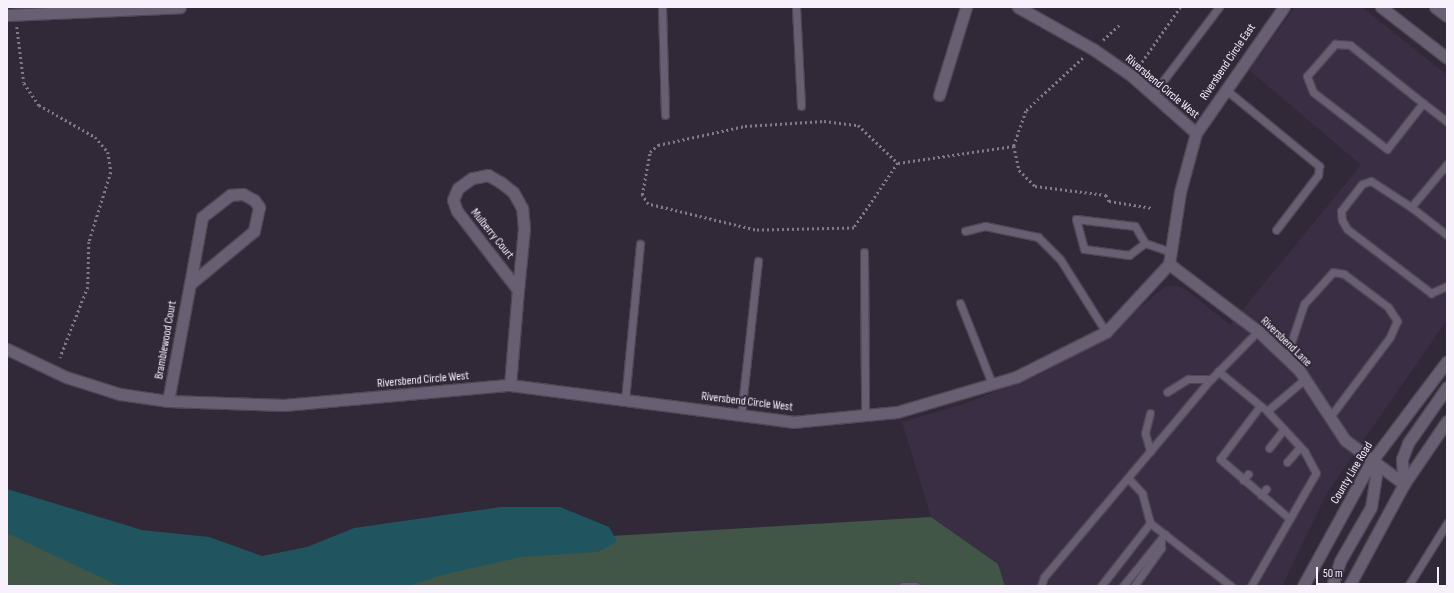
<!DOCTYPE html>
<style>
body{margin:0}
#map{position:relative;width:1454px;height:593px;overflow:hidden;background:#312838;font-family:"Sofia Sans Condensed",sans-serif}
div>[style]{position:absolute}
.built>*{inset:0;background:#3a2e44}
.green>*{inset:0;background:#415646}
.water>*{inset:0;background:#20545e}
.path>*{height:2.5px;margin-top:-1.25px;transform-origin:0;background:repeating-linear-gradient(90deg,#827a88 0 2px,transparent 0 5px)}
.roads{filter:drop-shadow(1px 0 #4e4754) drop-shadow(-1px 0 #4e4754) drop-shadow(0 1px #4e4754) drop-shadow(0 -1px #4e4754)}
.service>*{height:7px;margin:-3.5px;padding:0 3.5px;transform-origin:3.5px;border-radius:3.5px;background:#695f72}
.minor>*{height:11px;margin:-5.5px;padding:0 5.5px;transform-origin:5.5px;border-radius:5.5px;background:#695f72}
.secondary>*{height:11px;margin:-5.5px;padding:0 5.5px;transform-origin:5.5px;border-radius:5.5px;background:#695f72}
span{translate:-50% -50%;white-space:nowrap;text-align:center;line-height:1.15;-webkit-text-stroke:4px #312838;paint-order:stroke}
.street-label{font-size:12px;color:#f7f1fc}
.frame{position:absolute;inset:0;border:8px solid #f7f1fc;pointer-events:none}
.scale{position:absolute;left:1316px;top:567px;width:123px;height:18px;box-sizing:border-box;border:2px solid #f7f1fc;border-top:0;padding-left:5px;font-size:12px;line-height:14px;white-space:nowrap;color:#f7f1fc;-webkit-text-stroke:3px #312838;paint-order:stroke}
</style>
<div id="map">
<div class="built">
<div style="clip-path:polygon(1295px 7px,1362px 7px,1447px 75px,1447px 320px,1327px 493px,1282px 586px,1005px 586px,998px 564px,931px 517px,902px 422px,964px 404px,1040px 374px,1098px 342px,1166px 286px,1178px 286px,1189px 292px,1230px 325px,1361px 165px,1249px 70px)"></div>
</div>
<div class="green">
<div style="clip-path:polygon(7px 514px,159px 586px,7px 586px)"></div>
<div style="clip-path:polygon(931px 517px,998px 564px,1005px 586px,294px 586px,543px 540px)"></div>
</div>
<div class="water">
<div style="clip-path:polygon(7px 489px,142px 530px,209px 537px,262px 556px,307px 547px,354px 528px,501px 507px,560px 507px,609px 527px,617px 541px,598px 552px,521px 557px,442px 575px,409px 586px,119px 586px,7px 533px)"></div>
</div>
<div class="path">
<div style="left:17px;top:27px;width:56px;rotate:82.9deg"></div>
<div style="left:24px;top:83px;width:27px;rotate:56deg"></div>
<div style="left:39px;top:105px;width:64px;rotate:29.7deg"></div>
<div style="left:95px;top:137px;width:20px;rotate:49deg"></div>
<div style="left:108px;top:152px;width:20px;rotate:81deg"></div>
<div style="left:111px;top:172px;width:73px;rotate:107.4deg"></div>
<div style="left:89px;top:242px;width:45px;rotate:91.3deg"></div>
<div style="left:88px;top:287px;width:76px;rotate:111.5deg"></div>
<div style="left:1103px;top:40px;width:23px;rotate:-43deg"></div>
<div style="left:1083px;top:58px;width:78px;rotate:137.1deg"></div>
<div style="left:1026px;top:111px;width:37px;rotate:109deg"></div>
<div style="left:1014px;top:146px;width:25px;rotate:78deg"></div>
<div style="left:1019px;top:170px;width:23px;rotate:45deg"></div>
<div style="left:1035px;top:186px;width:72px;rotate:7.2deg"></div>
<div style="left:1106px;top:195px;width:7px;rotate:63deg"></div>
<div style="left:1109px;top:201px;width:44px;rotate:9.2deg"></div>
<div style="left:1139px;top:66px;width:72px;rotate:-55.2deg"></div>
<div style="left:898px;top:163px;width:78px;rotate:124.1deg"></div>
<div style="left:854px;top:228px;width:99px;rotate:178.8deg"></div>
<div style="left:755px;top:230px;width:110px;rotate:-166.3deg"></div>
<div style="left:648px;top:204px;width:11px;rotate:-124deg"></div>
<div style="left:642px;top:195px;width:44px;rotate:-79.5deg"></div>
<div style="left:650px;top:152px;width:11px;rotate:-41deg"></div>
<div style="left:658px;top:145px;width:89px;rotate:-12.3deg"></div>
<div style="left:745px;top:126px;width:79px;rotate:-3.6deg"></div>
<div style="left:824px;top:121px;width:34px;rotate:7deg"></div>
<div style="left:858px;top:125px;width:55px;rotate:43.5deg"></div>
<div style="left:898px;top:163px;width:117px;rotate:-8.3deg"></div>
</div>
<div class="roads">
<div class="service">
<div style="left:662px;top:7px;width:108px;rotate:88.4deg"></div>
<div style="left:796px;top:7px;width:99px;rotate:87.1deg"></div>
<div style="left:1225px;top:89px;width:122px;rotate:39.3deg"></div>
<div style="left:1319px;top:166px;width:9px;rotate:96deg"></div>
<div style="left:1318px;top:175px;width:69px;rotate:127.4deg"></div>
<div style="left:1153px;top:94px;width:109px;rotate:-52.8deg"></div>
<div style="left:1423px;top:103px;width:58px;rotate:128deg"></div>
<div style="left:1387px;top:149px;width:93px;rotate:-142.4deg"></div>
<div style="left:1313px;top:92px;width:17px;rotate:-111deg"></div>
<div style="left:1307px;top:76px;width:43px;rotate:-48.8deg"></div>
<div style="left:1335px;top:44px;width:15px;rotate:4deg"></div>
<div style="left:1350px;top:45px;width:93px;rotate:38.5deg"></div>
<div style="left:1423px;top:103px;width:31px;rotate:38deg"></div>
<div style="left:1447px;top:164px;width:56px;rotate:129.9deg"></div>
<div style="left:1411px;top:207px;width:46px;rotate:37.9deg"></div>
<div style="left:1411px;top:207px;width:48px;rotate:-147deg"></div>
<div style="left:1371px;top:181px;width:9px;rotate:162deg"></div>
<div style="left:1362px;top:184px;width:34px;rotate:128deg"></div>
<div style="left:1341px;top:211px;width:9px;rotate:84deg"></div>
<div style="left:1342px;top:220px;width:10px;rotate:61deg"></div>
<div style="left:1347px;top:229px;width:106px;rotate:37.3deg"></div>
<div style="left:1431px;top:293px;width:17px;rotate:-24deg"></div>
<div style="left:1076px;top:219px;width:59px;rotate:6.8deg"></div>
<div style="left:1135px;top:226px;width:20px;rotate:60deg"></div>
<div style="left:1145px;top:243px;width:20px;rotate:143deg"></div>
<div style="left:1129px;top:255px;width:45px;rotate:-172.4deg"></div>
<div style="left:1084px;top:249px;width:31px;rotate:-105deg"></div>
<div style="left:965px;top:231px;width:21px;rotate:-14deg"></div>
<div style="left:985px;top:226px;width:54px;rotate:11.7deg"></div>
<div style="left:1038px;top:237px;width:31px;rotate:45deg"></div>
<div style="left:1060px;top:259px;width:86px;rotate:57.8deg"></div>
<div style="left:1145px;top:243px;width:28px;rotate:19deg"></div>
<div style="left:864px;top:252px;width:163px;rotate:89.6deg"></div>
<div style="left:960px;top:303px;width:87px;rotate:68.4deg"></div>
<div style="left:1286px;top:358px;width:57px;rotate:-71.6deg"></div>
<div style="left:1304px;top:304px;width:43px;rotate:-47.8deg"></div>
<div style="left:1333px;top:272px;width:11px;rotate:10deg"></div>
<div style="left:1344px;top:274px;width:55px;rotate:36.9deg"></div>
<div style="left:1388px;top:307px;width:17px;rotate:57deg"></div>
<div style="left:1397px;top:321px;width:17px;rotate:114deg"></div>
<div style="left:1390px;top:337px;width:100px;rotate:126.9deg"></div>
<div style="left:1218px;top:371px;width:58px;rotate:39.4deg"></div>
<div style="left:1167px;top:392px;width:25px;rotate:-32deg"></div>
<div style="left:1188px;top:379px;width:23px"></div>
<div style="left:625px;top:400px;width:157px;rotate:-84.5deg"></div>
<div style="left:1260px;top:406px;width:66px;rotate:127deg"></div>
<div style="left:1220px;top:459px;width:92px;rotate:40.6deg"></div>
<div style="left:1150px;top:413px;width:21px;rotate:104deg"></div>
<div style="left:1145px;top:433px;width:19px;rotate:74deg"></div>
<div style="left:741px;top:415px;width:155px;rotate:-83.7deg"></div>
<div style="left:1269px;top:448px;width:24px;rotate:-52deg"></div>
<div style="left:1287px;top:462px;width:20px;rotate:-49deg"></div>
<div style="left:1128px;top:478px;width:21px;rotate:47deg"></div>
<div style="left:1142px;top:493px;width:31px;rotate:75deg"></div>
<div style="left:1243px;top:480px;width:8px;rotate:-50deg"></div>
<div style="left:1261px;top:495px;width:8px;rotate:-50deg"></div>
<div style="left:902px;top:586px;width:14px"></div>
<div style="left:1041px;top:586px;width:9px;rotate:-72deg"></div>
<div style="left:1044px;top:577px;width:259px;rotate:-49.9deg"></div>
<div style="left:1211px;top:379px;width:67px;rotate:-45.6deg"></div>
<div style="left:1101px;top:586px;width:80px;rotate:-52.1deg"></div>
<div style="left:1150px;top:523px;width:103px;rotate:37.9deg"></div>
<div style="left:1123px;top:586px;width:67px;rotate:-51.1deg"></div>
<div style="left:1134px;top:586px;width:47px;rotate:-54.6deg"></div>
<div style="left:1161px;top:548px;width:9px;rotate:-90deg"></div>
<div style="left:1251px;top:586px;width:130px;rotate:-60.1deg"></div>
<div style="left:1316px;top:473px;width:24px;rotate:-118deg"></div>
<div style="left:1305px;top:452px;width:56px;rotate:-132.8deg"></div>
<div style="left:1267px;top:411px;width:50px;rotate:-40.1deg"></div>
<div style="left:1408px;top:586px;width:74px;rotate:-58.2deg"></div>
</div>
<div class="minor">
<div style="left:1381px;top:7px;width:83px;rotate:37.7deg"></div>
<div style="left:1435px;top:7px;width:15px;rotate:37deg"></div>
<div style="left:7px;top:15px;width:173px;rotate:-2.6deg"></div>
<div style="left:939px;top:95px;width:92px;rotate:-72.9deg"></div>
<div style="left:1196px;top:133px;width:154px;rotate:-55.1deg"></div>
<div style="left:1169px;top:264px;width:111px;rotate:37deg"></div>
<div style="left:1258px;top:331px;width:57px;rotate:43.6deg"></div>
<div style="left:1299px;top:370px;width:84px;rotate:56.7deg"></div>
<div style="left:1345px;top:440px;width:74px;rotate:36.7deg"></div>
<div style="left:7px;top:349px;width:65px;rotate:25.4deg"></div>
<div style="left:66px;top:377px;width:57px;rotate:17.5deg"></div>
<div style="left:120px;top:394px;width:49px;rotate:8.3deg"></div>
<div style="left:168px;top:401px;width:116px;rotate:2deg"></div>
<div style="left:284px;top:405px;width:227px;rotate:-5.1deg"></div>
<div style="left:510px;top:385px;width:285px;rotate:7.4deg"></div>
<div style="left:793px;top:422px;width:104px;rotate:-5.5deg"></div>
<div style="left:897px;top:412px;width:124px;rotate:-16.4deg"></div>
<div style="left:1016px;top:377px;width:101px;rotate:-26.6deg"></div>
<div style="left:1106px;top:332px;width:93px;rotate:-47.2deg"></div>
<div style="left:1169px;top:264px;width:73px;rotate:-81.3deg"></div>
<div style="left:1180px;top:192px;width:61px;rotate:-74.8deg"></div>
<div style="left:1196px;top:133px;width:86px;rotate:-138.3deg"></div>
<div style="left:1132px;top:76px;width:47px;rotate:-145.3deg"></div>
<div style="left:1093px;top:49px;width:86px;rotate:-150.8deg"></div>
<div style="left:510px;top:385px;width:95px;rotate:-85.2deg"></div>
<div style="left:518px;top:290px;width:61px;rotate:-84.4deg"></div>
<div style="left:524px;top:229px;width:21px;rotate:-95deg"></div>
<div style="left:522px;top:208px;width:18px;rotate:-119deg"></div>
<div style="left:513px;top:192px;width:16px;rotate:-142deg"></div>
<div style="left:500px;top:182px;width:14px;rotate:-150deg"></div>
<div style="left:488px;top:175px;width:16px;rotate:169deg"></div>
<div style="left:472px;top:178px;width:17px;rotate:144deg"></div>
<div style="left:458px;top:188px;width:13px;rotate:113deg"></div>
<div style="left:453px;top:200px;width:12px;rotate:70deg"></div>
<div style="left:457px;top:211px;width:100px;rotate:52.3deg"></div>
<div style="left:168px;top:401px;width:119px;rotate:-79.4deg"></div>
<div style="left:190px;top:284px;width:68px;rotate:-79.8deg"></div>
<div style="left:202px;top:217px;width:36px;rotate:-38deg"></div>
<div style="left:230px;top:195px;width:13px;rotate:-4deg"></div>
<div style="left:243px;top:194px;width:13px;rotate:29deg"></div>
<div style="left:254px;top:200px;width:9px;rotate:54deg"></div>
<div style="left:259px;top:207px;width:25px;rotate:102deg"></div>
<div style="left:254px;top:231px;width:83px;rotate:140.4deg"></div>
</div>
<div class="secondary">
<div style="left:1404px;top:484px;width:25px;rotate:-95deg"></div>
<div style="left:1402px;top:459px;width:17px;rotate:-69deg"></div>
<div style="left:1408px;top:443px;width:68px;rotate:-55.1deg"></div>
<div style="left:1303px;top:586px;width:141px;rotate:-61.3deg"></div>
<div style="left:1371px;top:462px;width:126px;rotate:-53deg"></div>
<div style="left:1332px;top:586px;width:26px;rotate:-72deg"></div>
<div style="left:1340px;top:561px;width:62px;rotate:-60.1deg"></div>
<div style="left:1371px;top:507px;width:31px;rotate:-81deg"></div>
<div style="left:1376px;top:476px;width:15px;rotate:-110deg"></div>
<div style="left:1349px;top:586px;width:116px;rotate:-61.7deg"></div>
<div style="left:1404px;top:484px;width:76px;rotate:-55.7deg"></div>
</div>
</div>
<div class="street-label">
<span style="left:1228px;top:62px;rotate:-56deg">Riversbend Circle East</span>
<span style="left:1162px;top:87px;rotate:40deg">Riversbend Circle West</span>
<span style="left:492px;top:234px;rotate:51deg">Mulberry Court</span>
<span style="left:166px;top:340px;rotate:-80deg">Bramblewood Court</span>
<span style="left:1286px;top:342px;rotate:44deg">Riversbend Lane</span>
<span style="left:423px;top:380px;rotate:-5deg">Riversbend Circle West</span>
<span style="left:747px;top:402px;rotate:7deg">Riversbend Circle West</span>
<span style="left:1352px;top:473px;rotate:-59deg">County Line Road</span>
</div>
<div class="frame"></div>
<div class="scale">50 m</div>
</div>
